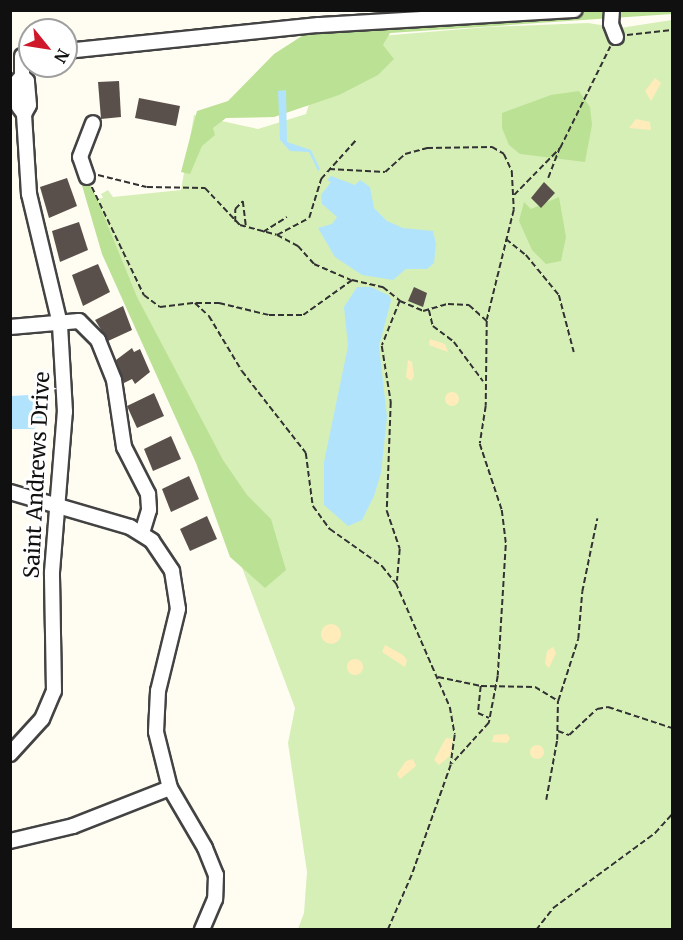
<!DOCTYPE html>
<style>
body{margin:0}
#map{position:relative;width:683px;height:940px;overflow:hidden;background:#fffcf2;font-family:Merriweather,serif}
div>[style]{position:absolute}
.green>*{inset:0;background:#d6efb7}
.forest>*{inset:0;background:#bbe194}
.sand>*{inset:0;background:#ffecba}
.round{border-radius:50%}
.water>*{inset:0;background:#b1e4fc}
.building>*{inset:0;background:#5a504b}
.path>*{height:1.5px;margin-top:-0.75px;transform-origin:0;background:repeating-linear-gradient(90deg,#323232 0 6px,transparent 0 9px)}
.roads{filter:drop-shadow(2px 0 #434343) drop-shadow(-2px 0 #434343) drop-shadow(0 2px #434343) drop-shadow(0 -2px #434343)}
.minor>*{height:14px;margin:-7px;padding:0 7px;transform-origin:7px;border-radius:7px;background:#fff}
span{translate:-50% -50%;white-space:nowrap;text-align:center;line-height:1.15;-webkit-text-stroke:6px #fff;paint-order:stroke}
.street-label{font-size:21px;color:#101010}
.frame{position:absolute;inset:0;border:12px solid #101010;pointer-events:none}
.north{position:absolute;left:18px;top:18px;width:60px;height:60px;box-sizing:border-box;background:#fff;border:2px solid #9f9f9f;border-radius:50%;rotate:120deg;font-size:16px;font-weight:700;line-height:24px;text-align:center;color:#101010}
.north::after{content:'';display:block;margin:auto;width:21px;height:27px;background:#cf182a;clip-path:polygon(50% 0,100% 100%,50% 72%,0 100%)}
</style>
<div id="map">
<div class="green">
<div style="clip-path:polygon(672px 20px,672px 929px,298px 929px,304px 913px,307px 872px,288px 743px,295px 708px,209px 480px,92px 199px,103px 198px,101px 194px,108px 190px,113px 197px,181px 190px,194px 115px,258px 129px,306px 114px,322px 61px,345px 39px,487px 27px,588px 23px,620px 28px)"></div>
</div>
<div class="forest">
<div style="clip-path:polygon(408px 11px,672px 11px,672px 14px,390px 33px,383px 45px,394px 59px,378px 75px,339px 95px,274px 117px,226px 118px,213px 128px,215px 135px,202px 146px,190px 174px,181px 172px,197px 111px,228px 101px,274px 54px,319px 25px)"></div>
<div style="clip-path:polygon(579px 91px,590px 107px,592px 125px,585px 162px,520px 154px,509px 145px,502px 128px,502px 113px,551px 95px)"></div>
<div style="clip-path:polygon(81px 182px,92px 187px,137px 297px,223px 460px,247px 495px,271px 519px,286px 570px,265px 588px,230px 557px,196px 463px,102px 254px)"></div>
<div style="clip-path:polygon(559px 197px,566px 237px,561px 261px,546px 264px,532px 250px,519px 221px,524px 202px,531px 209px)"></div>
</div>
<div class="sand">
<div style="clip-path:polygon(655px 78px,661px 83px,651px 101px,645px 91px)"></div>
<div style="clip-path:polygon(636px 119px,650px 122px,651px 130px,629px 128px)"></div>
<div style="clip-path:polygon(430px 339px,445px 344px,448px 352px,429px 345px)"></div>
<div style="clip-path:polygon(408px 360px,412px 362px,414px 376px,411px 381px,406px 377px)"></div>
<div class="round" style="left:445px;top:392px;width:14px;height:14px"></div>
<div class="round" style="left:321px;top:624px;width:20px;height:20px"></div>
<div style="clip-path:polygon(385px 645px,403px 655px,407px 660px,405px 667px,382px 652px)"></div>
<div style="clip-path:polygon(553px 647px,556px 653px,549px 668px,545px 664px,547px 651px)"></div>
<div class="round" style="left:347px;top:659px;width:16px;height:16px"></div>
<div style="clip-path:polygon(507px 734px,510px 738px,507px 743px,492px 742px,494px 735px)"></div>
<div style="clip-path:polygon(446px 738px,453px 739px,450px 756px,439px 765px,434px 760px)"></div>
<div class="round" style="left:530px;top:745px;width:14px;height:14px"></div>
<div style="clip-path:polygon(406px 761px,413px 759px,416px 766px,400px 779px,397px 774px)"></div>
</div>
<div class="water">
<div style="clip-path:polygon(286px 90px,287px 142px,311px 150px,320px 169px,318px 171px,309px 152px,290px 151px,280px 140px,278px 91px)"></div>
<div style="clip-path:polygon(331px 176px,355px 185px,360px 180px,370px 187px,374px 208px,387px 221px,403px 228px,433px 231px,436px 244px,434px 263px,427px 269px,406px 269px,393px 280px,362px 275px,335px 257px,318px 228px,332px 224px,337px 217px,322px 204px,321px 195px,331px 182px,327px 180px)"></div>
<div style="clip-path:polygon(357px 287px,371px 287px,390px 296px,391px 301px,379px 346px,387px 417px,381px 473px,374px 496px,362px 520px,348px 526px,324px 505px,324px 462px,348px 346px,344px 307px)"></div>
<div style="clip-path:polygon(28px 395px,44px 406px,43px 418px,34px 429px,11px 429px,11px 396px)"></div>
</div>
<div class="building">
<div style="clip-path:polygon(119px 81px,121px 117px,101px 119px,98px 82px)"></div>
<div style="clip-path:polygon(139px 98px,180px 106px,176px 126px,135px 118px)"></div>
<div style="clip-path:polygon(67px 178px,77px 206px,49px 218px,40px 187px)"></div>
<div style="clip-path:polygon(544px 182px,555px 193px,541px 208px,531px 198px)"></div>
<div style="clip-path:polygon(79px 222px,88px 250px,60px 262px,52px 231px)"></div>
<div style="clip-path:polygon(98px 264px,110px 292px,83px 306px,72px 275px)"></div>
<div style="clip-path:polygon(414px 287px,427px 293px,423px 307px,408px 301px)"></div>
<div style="clip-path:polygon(123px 306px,132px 330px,108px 341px,95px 320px)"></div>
<div style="clip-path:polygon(132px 348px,134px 352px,140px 349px,150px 372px,135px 384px,132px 379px,124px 383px,116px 360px)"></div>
<div style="clip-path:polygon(154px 393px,164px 416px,137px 428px,127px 406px)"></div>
<div style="clip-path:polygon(171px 436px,181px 459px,153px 471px,144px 449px)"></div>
<div style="clip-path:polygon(189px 476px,199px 499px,171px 512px,162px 489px)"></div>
<div style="clip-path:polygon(207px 516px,217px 539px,190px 551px,180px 529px)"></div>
</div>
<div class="path">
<div style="left:627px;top:35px;width:45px;rotate:-6.3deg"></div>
<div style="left:329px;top:169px;width:56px;rotate:3.1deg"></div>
<div style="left:385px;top:172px;width:27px;rotate:-42deg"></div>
<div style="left:405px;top:154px;width:23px;rotate:-15deg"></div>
<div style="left:427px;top:148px;width:65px;rotate:-0.9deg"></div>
<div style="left:492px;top:147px;width:14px;rotate:30deg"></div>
<div style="left:504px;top:154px;width:19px;rotate:65deg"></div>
<div style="left:512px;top:171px;width:39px;rotate:87deg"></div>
<div style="left:514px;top:210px;width:113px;rotate:103.8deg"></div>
<div style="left:98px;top:175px;width:50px;rotate:13.8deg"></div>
<div style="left:147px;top:187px;width:58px;rotate:1deg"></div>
<div style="left:205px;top:188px;width:51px;rotate:46.6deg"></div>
<div style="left:240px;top:225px;width:38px;rotate:15deg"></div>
<div style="left:277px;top:235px;width:36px;rotate:-28deg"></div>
<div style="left:309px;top:218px;width:41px;rotate:-72.9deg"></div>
<div style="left:321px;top:179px;width:52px;rotate:-48.1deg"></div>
<div style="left:548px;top:178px;width:31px;rotate:-69deg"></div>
<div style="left:92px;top:187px;width:120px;rotate:64.3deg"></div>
<div style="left:144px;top:295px;width:20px;rotate:37deg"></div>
<div style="left:160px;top:307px;width:35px;rotate:-7deg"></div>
<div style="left:195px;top:303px;width:19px;rotate:43deg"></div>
<div style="left:209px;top:316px;width:64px;rotate:59deg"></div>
<div style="left:242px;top:371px;width:104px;rotate:52deg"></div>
<div style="left:306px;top:453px;width:53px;rotate:82.5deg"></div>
<div style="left:313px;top:506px;width:29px;rotate:54deg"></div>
<div style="left:330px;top:529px;width:64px;rotate:35.4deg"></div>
<div style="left:382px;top:566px;width:22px;rotate:51deg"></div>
<div style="left:396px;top:583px;width:135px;rotate:66.5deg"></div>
<div style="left:450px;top:707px;width:28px;rotate:80deg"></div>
<div style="left:455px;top:735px;width:30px;rotate:98deg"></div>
<div style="left:451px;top:765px;width:117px;rotate:109.5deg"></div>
<div style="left:412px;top:875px;width:60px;rotate:113.6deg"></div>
<div style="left:514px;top:195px;width:66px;rotate:-45.6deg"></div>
<div style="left:560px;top:148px;width:113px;rotate:-63.7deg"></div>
<div style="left:235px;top:222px;width:13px;rotate:-90deg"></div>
<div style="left:235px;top:209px;width:11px;rotate:-45deg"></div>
<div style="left:243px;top:201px;width:26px;rotate:83deg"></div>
<div style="left:263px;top:232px;width:28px;rotate:-32deg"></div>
<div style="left:277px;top:235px;width:24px;rotate:28deg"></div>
<div style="left:298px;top:246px;width:24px;rotate:48deg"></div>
<div style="left:314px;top:264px;width:40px;rotate:23.4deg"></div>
<div style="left:506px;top:239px;width:26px;rotate:39deg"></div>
<div style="left:526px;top:255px;width:52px;rotate:50.5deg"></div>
<div style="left:559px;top:295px;width:59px;rotate:75.3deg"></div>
<div style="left:400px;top:301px;width:25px;rotate:23deg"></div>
<div style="left:423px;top:311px;width:26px;rotate:-16deg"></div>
<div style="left:448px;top:304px;width:21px;rotate:3deg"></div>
<div style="left:469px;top:305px;width:24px;rotate:42deg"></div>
<div style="left:487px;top:321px;width:85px;rotate:90.7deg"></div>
<div style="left:486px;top:406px;width:38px;rotate:99deg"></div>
<div style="left:480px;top:444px;width:70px;rotate:71.6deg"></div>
<div style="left:502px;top:510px;width:35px;rotate:83deg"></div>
<div style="left:506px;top:545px;width:131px;rotate:93.5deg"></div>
<div style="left:498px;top:676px;width:48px;rotate:100.8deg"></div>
<div style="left:489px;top:723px;width:55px;rotate:132.1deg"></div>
<div style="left:196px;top:303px;width:23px"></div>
<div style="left:219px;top:303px;width:51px;rotate:13.5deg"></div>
<div style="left:269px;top:315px;width:34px"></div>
<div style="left:303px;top:315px;width:60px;rotate:-35.5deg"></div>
<div style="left:352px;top:280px;width:32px;rotate:13deg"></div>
<div style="left:383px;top:287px;width:22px;rotate:39deg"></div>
<div style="left:400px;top:301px;width:48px;rotate:111.8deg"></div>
<div style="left:382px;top:346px;width:57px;rotate:80.9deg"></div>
<div style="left:391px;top:402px;width:109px;rotate:92.1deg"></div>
<div style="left:387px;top:511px;width:40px;rotate:71.1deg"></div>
<div style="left:400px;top:549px;width:32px;rotate:95deg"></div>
<div style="left:429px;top:310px;width:16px;rotate:76deg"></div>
<div style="left:433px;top:326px;width:26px;rotate:37deg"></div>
<div style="left:454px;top:342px;width:49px;rotate:53.4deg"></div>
<div style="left:438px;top:677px;width:44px;rotate:11.8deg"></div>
<div style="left:481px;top:686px;width:54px;rotate:1.1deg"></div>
<div style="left:535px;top:687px;width:27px;rotate:31deg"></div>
<div style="left:558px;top:701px;width:65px;rotate:-72.1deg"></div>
<div style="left:578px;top:639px;width:47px;rotate:-85.1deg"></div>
<div style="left:582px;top:592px;width:75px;rotate:-78.4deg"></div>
<div style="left:481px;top:686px;width:27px;rotate:96deg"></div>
<div style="left:478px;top:713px;width:12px;rotate:24deg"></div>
<div style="left:558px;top:731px;width:12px;rotate:20deg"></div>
<div style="left:569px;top:735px;width:38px;rotate:-43deg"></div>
<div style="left:597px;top:709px;width:11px;rotate:-10deg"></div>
<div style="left:608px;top:707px;width:67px;rotate:18.2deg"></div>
<div style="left:546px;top:800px;width:61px;rotate:-79.6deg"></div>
<div style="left:557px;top:740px;width:39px;rotate:-89deg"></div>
<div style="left:536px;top:930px;width:28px;rotate:-52deg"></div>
<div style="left:553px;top:908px;width:127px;rotate:-36.3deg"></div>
<div style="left:655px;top:833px;width:25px;rotate:-48deg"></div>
</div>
<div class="roads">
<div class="minor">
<div style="left:612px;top:10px;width:14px;rotate:94deg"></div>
<div style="left:611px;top:24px;width:14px;rotate:69deg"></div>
<div style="left:66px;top:51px;width:254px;rotate:-5.9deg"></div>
<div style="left:319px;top:25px;width:256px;rotate:-3.4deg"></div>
<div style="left:22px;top:56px;width:20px;rotate:90deg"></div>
<div style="left:22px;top:76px;width:8px;rotate:130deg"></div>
<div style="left:17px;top:82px;width:25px;rotate:85deg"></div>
<div style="left:19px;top:107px;width:9px;rotate:54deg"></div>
<div style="left:87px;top:177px;width:21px;rotate:-109deg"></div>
<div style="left:80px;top:157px;width:36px;rotate:-69deg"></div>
<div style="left:10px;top:327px;width:69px;rotate:-5deg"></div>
<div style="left:79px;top:321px;width:27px;rotate:45deg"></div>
<div style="left:98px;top:340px;width:43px;rotate:68.2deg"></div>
<div style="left:114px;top:380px;width:68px;rotate:81.5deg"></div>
<div style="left:124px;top:447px;width:53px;rotate:62.9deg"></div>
<div style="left:148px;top:494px;width:16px;rotate:86deg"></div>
<div style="left:149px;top:510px;width:24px;rotate:107deg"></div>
<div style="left:10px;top:492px;width:125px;rotate:16.3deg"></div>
<div style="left:130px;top:527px;width:26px;rotate:32deg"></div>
<div style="left:152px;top:541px;width:36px;rotate:56deg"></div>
<div style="left:172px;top:571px;width:38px;rotate:81deg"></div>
<div style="left:178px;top:609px;width:84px;rotate:103.7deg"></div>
<div style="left:158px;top:691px;width:41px;rotate:92.8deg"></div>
<div style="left:156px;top:732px;width:58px;rotate:76deg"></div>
<div style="left:170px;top:788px;width:69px;rotate:59.7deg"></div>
<div style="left:205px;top:848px;width:29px;rotate:68deg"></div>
<div style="left:216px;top:875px;width:24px;rotate:92deg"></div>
<div style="left:215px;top:899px;width:34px;rotate:113deg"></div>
<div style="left:10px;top:754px;width:47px;rotate:-47.6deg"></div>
<div style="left:42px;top:719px;width:30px;rotate:-67deg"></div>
<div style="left:54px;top:691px;width:119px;rotate:-91deg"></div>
<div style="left:52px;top:572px;width:161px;rotate:-85.4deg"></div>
<div style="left:65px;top:412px;width:88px;rotate:-93.3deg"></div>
<div style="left:60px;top:324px;width:134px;rotate:-103.4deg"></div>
<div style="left:29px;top:194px;width:80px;rotate:-93.6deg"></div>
<div style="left:24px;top:114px;width:10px;rotate:-61deg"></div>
<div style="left:29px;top:105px;width:24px;rotate:-95deg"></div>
<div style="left:27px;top:81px;width:7px;rotate:-135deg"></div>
<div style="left:10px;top:841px;width:65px;rotate:-13.4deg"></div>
<div style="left:73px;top:826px;width:104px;rotate:-21.4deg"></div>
</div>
</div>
<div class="street-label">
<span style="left:37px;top:475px;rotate:-87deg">Saint Andrews Drive</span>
</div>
<div class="frame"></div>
<div class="north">N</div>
</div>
